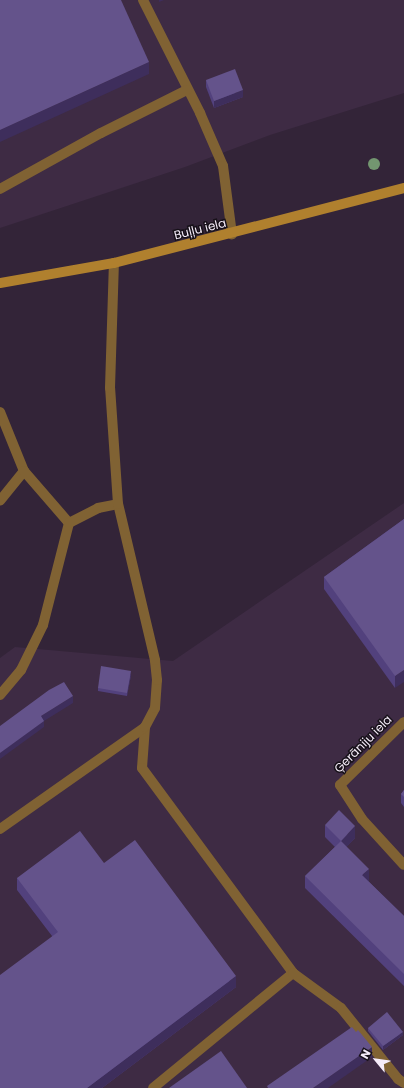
<!DOCTYPE html>
<meta charset="utf-8">
<style>
body{margin:0}
#map{position:relative;width:404px;height:1088px;overflow:hidden;background:#332438;font-family:Poppins,sans-serif}
div>[style]{position:absolute}
.built>*{inset:0;background:#3e2b44}
.lane>*{height:10px;margin:-5px;padding:0 5px;transform-origin:5px;border-radius:5px;background:#806233}
.street>*{height:10px;margin:-5px;padding:0 5px;transform-origin:5px;border-radius:5px;background:#806233}
.secondary>*{height:10px;margin:-5px;padding:0 5px;transform-origin:5px;border-radius:5px;background:#b0802e}
.trees>*{width:12px;height:12px;margin:-6px;border-radius:50%;background:#739670}
.wall>*{inset:0;background:#52417d}
.shaded-wall>*{inset:0;background:#3e2e5c}
.building>*{inset:0;background:#64538b}
span{translate:-50% -50%;white-space:nowrap;text-align:center;line-height:1.15;-webkit-text-stroke:3px #171119;paint-order:stroke}
.street-label{font-size:12px;color:#f5ecf9}
.north{position:absolute;left:356px;top:1040px;width:40px;height:40px;-webkit-text-stroke:3px #171119;paint-order:stroke;rotate:299deg;font-size:11px;font-weight:700;line-height:16px;text-align:center;color:#f5ecf9}
.north::after{content:'';display:block;margin:auto;width:14px;height:18px;background:#f5ecf9;clip-path:polygon(50% 0,100% 100%,50% 72%,0 100%)}
</style>
<div id="map">
<div class="built">
<div style="clip-path:polygon(0 0,404px 0,404px 93px,270px 135px,185px 167px,0 228px)"></div>
<div style="clip-path:polygon(404px 503px,404px 1088px,0 1088px,0 658px,15px 647px,173px 661px)"></div>
</div>
<div class="lane">
<div style="left:143px;top:0;width:127px;rotate:63.2deg"></div>
<div style="left:200px;top:113px;width:58px;rotate:66.5deg"></div>
<div style="left:223px;top:166px;width:69px;rotate:82.5deg"></div>
<div style="left:0;top:189px;width:115px;rotate:-29deg"></div>
<div style="left:101px;top:133px;width:96px;rotate:-26.6deg"></div>
<div style="left:0;top:412px;width:64px;rotate:67.9deg"></div>
<div style="left:24px;top:471px;width:38px;rotate:129deg"></div>
<div style="left:24px;top:471px;width:69px;rotate:49.1deg"></div>
<div style="left:0;top:695px;width:33px;rotate:-50deg"></div>
<div style="left:21px;top:670px;width:50px;rotate:-63.9deg"></div>
<div style="left:43px;top:625px;width:105px;rotate:-75.7deg"></div>
<div style="left:69px;top:523px;width:33px;rotate:-27deg"></div>
<div style="left:98px;top:508px;width:20px;rotate:-11deg"></div>
<div style="left:145px;top:727px;width:41px;rotate:94.2deg"></div>
<div style="left:142px;top:768px;width:255px;rotate:53.6deg"></div>
<div style="left:293px;top:973px;width:181px;rotate:140.6deg"></div>
<div style="left:340px;top:785px;width:40px;rotate:57.1deg"></div>
<div style="left:362px;top:819px;width:62px;rotate:47.6deg"></div>
<div style="left:0;top:829px;width:177px;rotate:-35.1deg"></div>
<div style="left:145px;top:727px;width:21px;rotate:-62deg"></div>
<div style="left:155px;top:708px;width:28px;rotate:-86deg"></div>
<div style="left:157px;top:680px;width:20px;rotate:-96deg"></div>
<div style="left:155px;top:660px;width:160px;rotate:-103.3deg"></div>
<div style="left:118px;top:504px;width:116px;rotate:-93.9deg"></div>
<div style="left:110px;top:388px;width:125px;rotate:-88.2deg"></div>
<div style="left:293px;top:973px;width:59px;rotate:36.1deg"></div>
<div style="left:341px;top:1008px;width:91px;rotate:51.2deg"></div>
<div style="left:398px;top:1079px;width:7px;rotate:34deg"></div>
</div>
<div class="street">
<div style="left:340px;top:785px;width:90px;rotate:-44.5deg"></div>
</div>
<div class="secondary">
<div style="left:0;top:283px;width:116px;rotate:-10deg"></div>
<div style="left:114px;top:263px;width:300px;rotate:-14.5deg"></div>
</div>
<div class="trees">
<div style="left:374px;top:164px"></div>
</div>
<div class="wall">
<div style="clip-path:polygon(206px 80px,243px 97px,214px 108px,206px 87px)"></div>
<div style="clip-path:polygon(404px 519px,395px 688px,324px 589px,324px 577px)"></div>
<div style="clip-path:polygon(131px 675px,127px 696px,98px 691px,98px 688px)"></div>
<div style="clip-path:polygon(404px 790px,404px 807px,401px 803px,401px 794px)"></div>
<div style="clip-path:polygon(325px 825px,355px 838px,346px 847px,368px 881px,404px 916px,404px 986px,305px 888px,305px 876px,335px 847px,325px 837px)"></div>
<div style="clip-path:polygon(104px 863px,236px 987px,102px 1088px,0 1088px,52px 936px,17px 890px,17px 878px)"></div>
<div style="clip-path:polygon(368px 1028px,403px 1035px,383px 1050px,368px 1031px)"></div>
</div>
<div class="shaded-wall">
<div style="clip-path:polygon(159px 0,164px 0,159px 2px)"></div>
<div style="clip-path:polygon(149px 62px,149px 74px,0 142px,0 130px)"></div>
<div style="clip-path:polygon(243px 90px,243px 97px,214px 108px,214px 101px)"></div>
<div style="clip-path:polygon(404px 670px,404px 682px,395px 688px,395px 676px)"></div>
<div style="clip-path:polygon(131px 671px,131px 675px,127px 696px,127px 693px)"></div>
<div style="clip-path:polygon(73px 696px,73px 703px,44px 721px,44px 727px,0 759px,0 753px,41px 716px)"></div>
<div style="clip-path:polygon(355px 826px,355px 838px,341px 853px,341px 841px)"></div>
<div style="clip-path:polygon(369px 869px,369px 881px,362px 887px,362px 875px)"></div>
<div style="clip-path:polygon(236px 976px,236px 987px,102px 1088px,87px 1088px)"></div>
<div style="clip-path:polygon(403px 1032px,403px 1035px,383px 1050px,383px 1046px)"></div>
<div style="clip-path:polygon(372px 1047px,372px 1057px,328px 1088px,313px 1088px)"></div>
</div>
<div class="building">
<div style="clip-path:polygon(0 0,121px 0,149px 62px,0 130px)"></div>
<div style="clip-path:polygon(235px 69px,243px 90px,214px 101px,206px 80px)"></div>
<div style="clip-path:polygon(404px 519px,404px 670px,395px 676px,324px 577px)"></div>
<div style="clip-path:polygon(101px 666px,131px 671px,127px 693px,98px 688px)"></div>
<div style="clip-path:polygon(64px 682px,73px 696px,41px 716px,44px 721px,0 753px,0 726px,49px 690px)"></div>
<div style="clip-path:polygon(404px 790px,404px 797px,401px 794px)"></div>
<div style="clip-path:polygon(339px 810px,355px 826px,341px 841px,325px 825px)"></div>
<div style="clip-path:polygon(80px 831px,104px 863px,135px 840px,236px 976px,87px 1088px,0 1088px,0 975px,58px 932px,17px 878px)"></div>
<div style="clip-path:polygon(341px 841px,369px 869px,362px 875px,404px 916px,404px 974px,305px 876px)"></div>
<div style="clip-path:polygon(387px 1012px,403px 1032px,383px 1046px,368px 1028px)"></div>
<div style="clip-path:polygon(352px 1027px,356px 1032px,358px 1030px,372px 1047px,313px 1088px,268px 1088px,267px 1086px)"></div>
<div style="clip-path:polygon(221px 1051px,247px 1088px,169px 1088px)"></div>
</div>
<div class="street-label">
<span style="left:200px;top:229px;rotate:-14deg">Buļļu iela</span>
<span style="left:363px;top:744px;rotate:-45deg">Ģerāniju iela</span>
</div>
<div class="north">N</div>
</div>
